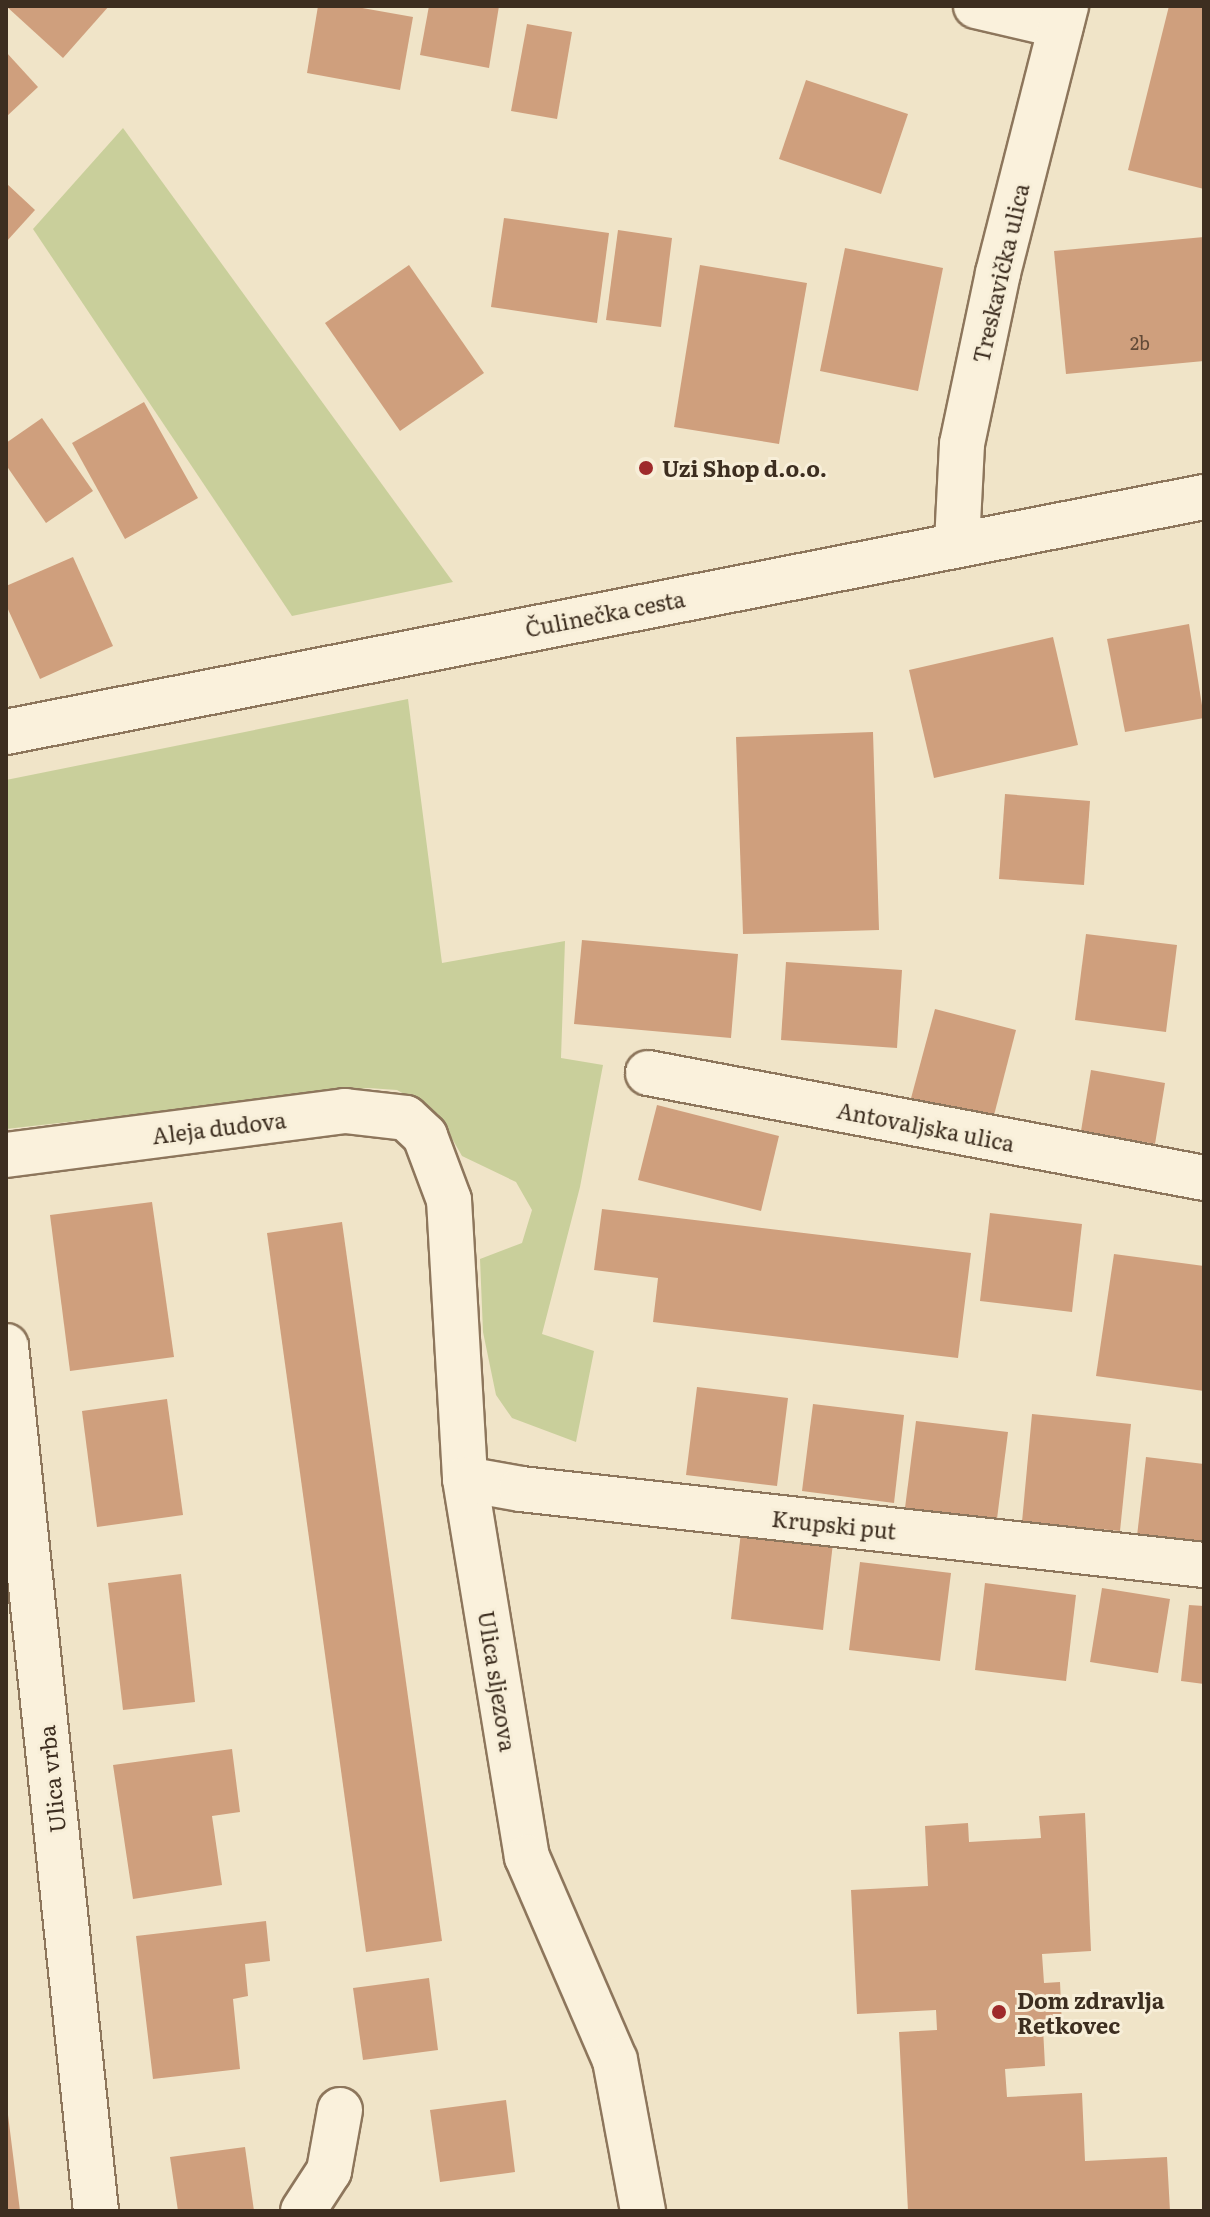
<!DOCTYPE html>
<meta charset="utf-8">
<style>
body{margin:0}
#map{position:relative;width:1210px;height:2217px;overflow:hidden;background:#f0e4c8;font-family:Literata,serif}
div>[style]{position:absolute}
.green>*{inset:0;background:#c9cf9b}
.building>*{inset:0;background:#cf9f7d}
.roads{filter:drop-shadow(2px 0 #8d765c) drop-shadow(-2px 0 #8d765c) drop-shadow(0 2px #8d765c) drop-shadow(0 -2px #8d765c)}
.street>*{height:44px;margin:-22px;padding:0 22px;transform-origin:22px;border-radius:22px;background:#faf1dc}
.secondary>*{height:44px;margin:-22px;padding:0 22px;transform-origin:22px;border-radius:22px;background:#faf1dc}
.dots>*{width:22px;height:22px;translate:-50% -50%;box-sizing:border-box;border:4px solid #f7eed8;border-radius:50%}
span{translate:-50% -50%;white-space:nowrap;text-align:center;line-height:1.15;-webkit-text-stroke:6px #f7eed8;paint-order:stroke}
.number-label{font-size:18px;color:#624a37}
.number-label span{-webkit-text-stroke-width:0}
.street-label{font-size:22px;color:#3d2e20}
.poi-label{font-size:22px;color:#3d2e20;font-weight:700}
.left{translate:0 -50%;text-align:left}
.frame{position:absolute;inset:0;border:8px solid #3d2e20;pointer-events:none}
</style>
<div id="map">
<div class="green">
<div style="clip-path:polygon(123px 128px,453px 582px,292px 616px,33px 229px)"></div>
<div style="clip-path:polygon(408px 699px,442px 963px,565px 941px,561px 1058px,603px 1065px,580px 1187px,542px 1334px,594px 1351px,576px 1442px,512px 1418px,496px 1395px,483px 1332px,480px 1259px,522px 1243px,532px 1210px,516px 1182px,462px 1156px,438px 1114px,397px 1090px,368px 1088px,6px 1129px,6px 780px)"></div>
</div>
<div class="building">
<div style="clip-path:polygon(6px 6px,109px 6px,63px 58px)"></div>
<div style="clip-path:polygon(318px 6px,351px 6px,413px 17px,400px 90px,307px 73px)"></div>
<div style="clip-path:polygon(429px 6px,499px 6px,489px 68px,420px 55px)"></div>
<div style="clip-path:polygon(1169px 6px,1204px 6px,1204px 189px,1128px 170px)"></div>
<div style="clip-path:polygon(527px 24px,572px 32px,557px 119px,511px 111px)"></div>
<div style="clip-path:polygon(6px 52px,38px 87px,6px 117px)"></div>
<div style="clip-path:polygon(806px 80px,908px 114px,881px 194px,779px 159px)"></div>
<div style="clip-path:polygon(6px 183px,35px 210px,6px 242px)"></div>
<div style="clip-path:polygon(504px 218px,609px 233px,597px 323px,491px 307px)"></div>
<div style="clip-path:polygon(618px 230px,672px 238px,661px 327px,606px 320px)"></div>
<div style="clip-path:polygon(1204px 237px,1204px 361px,1066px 374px,1054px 251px)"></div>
<div style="clip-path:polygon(845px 248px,943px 268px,918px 391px,820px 371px)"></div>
<div style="clip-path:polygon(409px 265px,484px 373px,400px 431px,325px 323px)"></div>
<div style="clip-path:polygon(700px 265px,807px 283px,779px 444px,674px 427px)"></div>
<div style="clip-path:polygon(144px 402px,198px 498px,125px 539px,72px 443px)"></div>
<div style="clip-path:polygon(42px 418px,93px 491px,46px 523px,6px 465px,6px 443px)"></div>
<div style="clip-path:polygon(73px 557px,113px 646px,40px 679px,6px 605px,6px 586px)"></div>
<div style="clip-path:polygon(1189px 624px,1204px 718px,1125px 732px,1107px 639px)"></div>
<div style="clip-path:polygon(1053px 637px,1078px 745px,934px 778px,909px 670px)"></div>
<div style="clip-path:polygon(873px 732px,879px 930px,743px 934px,736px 737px)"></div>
<div style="clip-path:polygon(1005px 794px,1090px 801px,1084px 885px,999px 879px)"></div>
<div style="clip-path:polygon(1086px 934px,1177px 945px,1166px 1032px,1075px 1020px)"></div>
<div style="clip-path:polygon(582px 940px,738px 954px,731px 1038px,574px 1024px)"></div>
<div style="clip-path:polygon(786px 962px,902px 970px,897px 1048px,781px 1040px)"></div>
<div style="clip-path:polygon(935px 1009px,1016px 1030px,992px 1123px,910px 1102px)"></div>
<div style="clip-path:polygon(1091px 1070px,1165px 1083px,1155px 1144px,1081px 1131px)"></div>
<div style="clip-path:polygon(657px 1105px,779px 1136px,761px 1211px,638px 1180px)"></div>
<div style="clip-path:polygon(152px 1202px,174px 1357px,70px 1371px,50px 1215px)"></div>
<div style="clip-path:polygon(602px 1209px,971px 1253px,958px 1358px,653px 1322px,658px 1278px,594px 1270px)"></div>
<div style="clip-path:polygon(990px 1213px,1082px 1224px,1072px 1312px,980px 1301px)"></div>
<div style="clip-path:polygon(342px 1222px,442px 1941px,366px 1952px,267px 1233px)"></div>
<div style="clip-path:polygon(1114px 1254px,1204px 1266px,1204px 1391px,1096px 1376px)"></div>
<div style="clip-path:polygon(697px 1387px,788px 1398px,777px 1486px,686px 1475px)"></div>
<div style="clip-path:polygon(167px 1399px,183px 1515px,97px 1527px,82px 1411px)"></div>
<div style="clip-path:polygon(813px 1404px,904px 1415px,894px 1503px,802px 1491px)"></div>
<div style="clip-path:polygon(1032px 1414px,1131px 1424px,1120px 1531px,1022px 1522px)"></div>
<div style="clip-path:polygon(916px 1421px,1008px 1432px,997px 1519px,905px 1508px)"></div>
<div style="clip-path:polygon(1146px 1457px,1204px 1464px,1204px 1553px,1136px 1545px)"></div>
<div style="clip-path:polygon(741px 1532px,833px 1543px,823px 1630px,731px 1619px)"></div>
<div style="clip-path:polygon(860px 1562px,951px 1573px,940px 1661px,849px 1650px)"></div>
<div style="clip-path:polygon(181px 1574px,195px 1702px,123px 1710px,108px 1583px)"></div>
<div style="clip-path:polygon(985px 1583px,1076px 1595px,1066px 1681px,975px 1670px)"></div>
<div style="clip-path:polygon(1102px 1588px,1170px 1599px,1158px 1673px,1090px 1662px)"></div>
<div style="clip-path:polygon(1189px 1605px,1204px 1606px,1204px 1684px,1181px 1681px)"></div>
<div style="clip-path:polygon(232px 1749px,240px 1812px,212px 1816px,222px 1885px,133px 1899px,113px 1765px)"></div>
<div style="clip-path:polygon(1085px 1813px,1091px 1951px,1042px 1954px,1044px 1983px,1060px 1982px,1062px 2026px,1043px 2028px,1045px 2066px,1005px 2069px,1007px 2097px,1082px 2093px,1085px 2161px,1167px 2157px,1170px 2211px,908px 2211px,899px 2032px,937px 2030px,936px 2010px,857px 2014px,851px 1890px,928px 1886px,925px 1826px,968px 1823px,969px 1842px,1041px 1838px,1039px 1816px)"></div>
<div style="clip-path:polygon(266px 1921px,270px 1961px,245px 1964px,248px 1996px,233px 1999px,240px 2069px,153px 2079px,136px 1936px)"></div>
<div style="clip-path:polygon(429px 1978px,438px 2050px,363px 2060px,353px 1988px)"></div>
<div style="clip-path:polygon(506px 2100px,515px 2172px,440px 2182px,430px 2110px)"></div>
<div style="clip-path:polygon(6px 2115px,8px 2115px,20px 2211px,6px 2211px)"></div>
<div style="clip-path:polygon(245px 2147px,254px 2211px,178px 2211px,170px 2157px)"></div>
</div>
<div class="roads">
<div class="street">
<div style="left:976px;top:6px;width:87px;rotate:13.2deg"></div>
<div style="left:957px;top:543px;width:99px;rotate:-87.1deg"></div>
<div style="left:962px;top:444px;width:175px;rotate:-78.1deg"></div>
<div style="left:998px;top:273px;width:276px;rotate:-75.7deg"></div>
<div style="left:648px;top:1073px;width:566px;rotate:10.69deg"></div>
<div style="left:6px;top:1155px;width:342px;rotate:-7.4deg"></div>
<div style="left:345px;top:1111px;width:61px;rotate:6.5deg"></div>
<div style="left:406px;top:1118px;width:26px;rotate:43deg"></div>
<div style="left:425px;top:1136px;width:68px;rotate:69.4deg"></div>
<div style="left:449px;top:1200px;width:279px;rotate:86.7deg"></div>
<div style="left:465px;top:1479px;width:383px;rotate:80.7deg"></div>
<div style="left:527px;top:1857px;width:221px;rotate:66.6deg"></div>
<div style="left:615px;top:2060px;width:154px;rotate:79.5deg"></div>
<div style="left:6px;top:1346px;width:870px;rotate:84.06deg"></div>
<div style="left:465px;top:1479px;width:57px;rotate:10.1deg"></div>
<div style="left:521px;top:1489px;width:687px;rotate:6.35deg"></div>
<div style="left:303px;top:2211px;width:48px;rotate:-57deg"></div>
<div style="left:329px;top:2171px;width:62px;rotate:-79.8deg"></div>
</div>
<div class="secondary">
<div style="left:6px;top:732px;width:1221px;rotate:-11.1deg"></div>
</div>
</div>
<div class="dots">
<div style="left:646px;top:468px;background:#9e2a2b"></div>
<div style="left:999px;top:2012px;background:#9e2a2b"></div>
</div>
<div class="number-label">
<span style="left:1140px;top:343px">2b</span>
</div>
<div class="street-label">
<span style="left:1000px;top:273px;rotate:-77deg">Treskavička ulica</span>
<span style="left:605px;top:613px;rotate:-11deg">Čulinečka cesta</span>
<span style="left:926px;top:1126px;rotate:11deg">Antovaljska ulica</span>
<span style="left:219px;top:1127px;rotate:-7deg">Aleja dudova</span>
<span style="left:834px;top:1524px;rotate:6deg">Krupski put</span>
<span style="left:498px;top:1681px;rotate:81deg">Ulica sljezova</span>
<span style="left:51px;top:1779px;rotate:-96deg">Ulica vrba</span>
</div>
<div class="poi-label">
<span class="left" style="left:662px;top:468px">Uzi Shop d.o.o.</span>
<span class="left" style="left:1017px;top:2012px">Dom zdravlja<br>Retkovec</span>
</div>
<div class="frame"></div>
</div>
